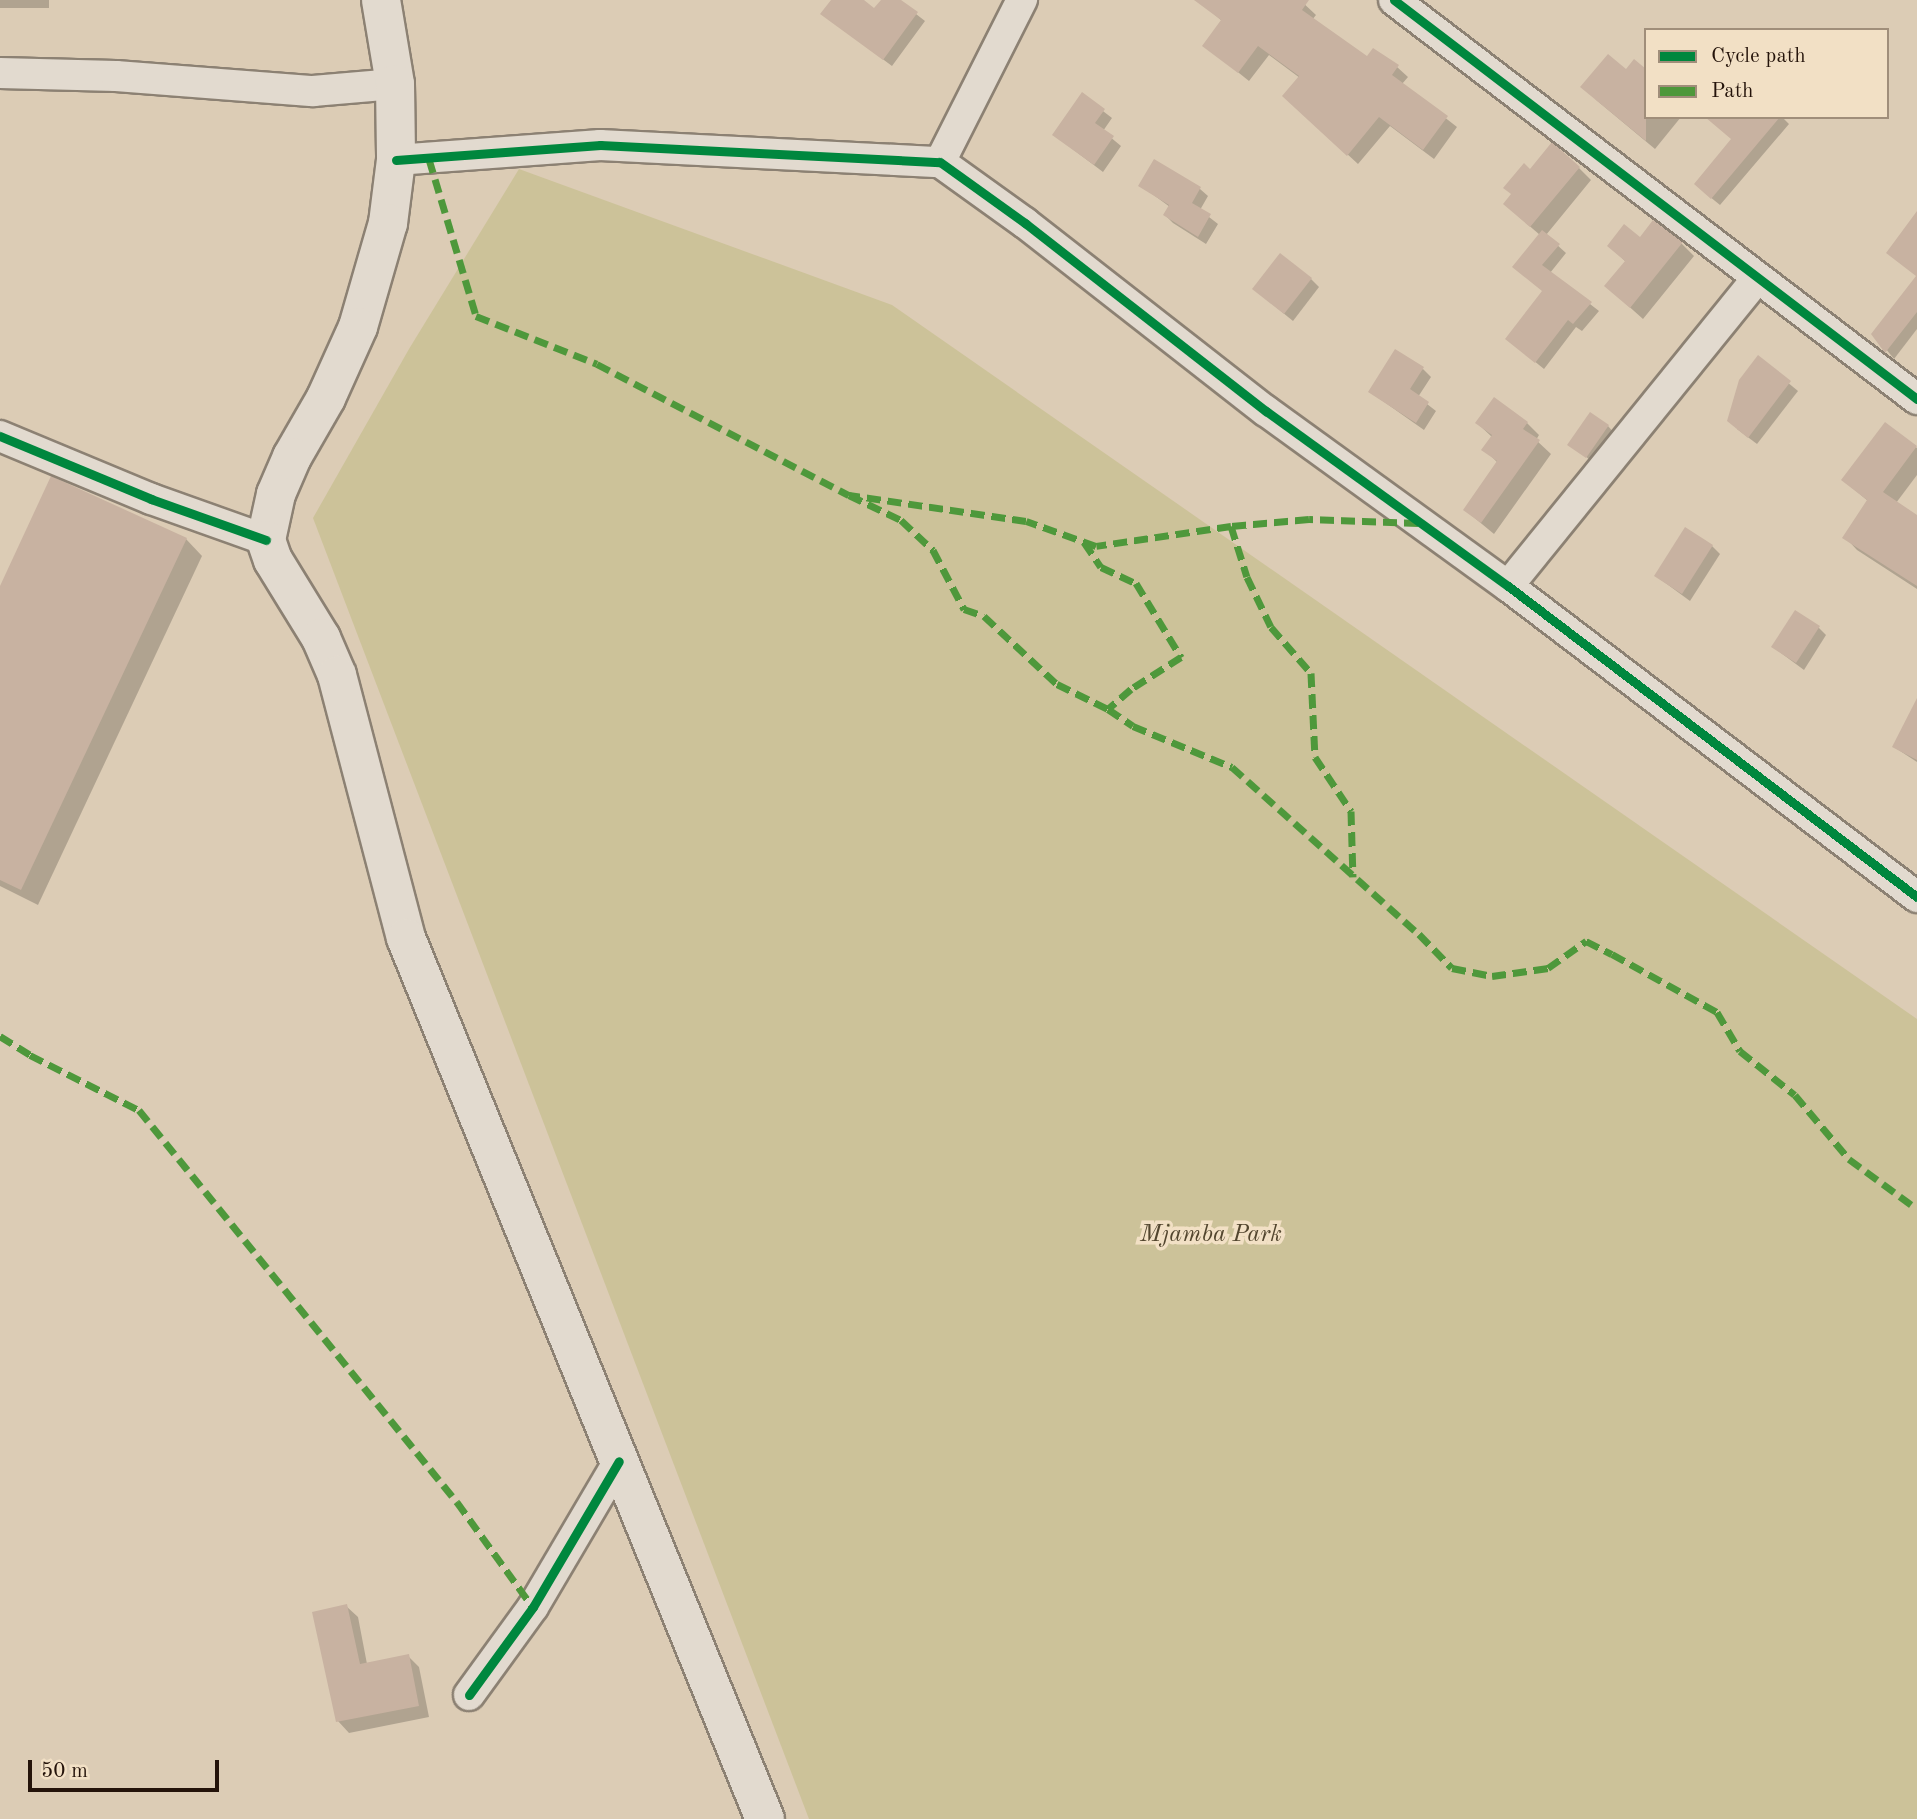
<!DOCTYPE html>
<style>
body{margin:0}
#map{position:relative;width:1917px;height:1819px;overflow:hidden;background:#dcccb5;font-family:"Old Standard TT",serif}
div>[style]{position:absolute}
.green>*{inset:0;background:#ccc299}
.shadow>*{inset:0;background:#0003}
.building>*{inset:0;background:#c8b2a1}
.roads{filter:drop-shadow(2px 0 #8c8173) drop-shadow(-2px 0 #8c8173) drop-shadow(0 2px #8c8173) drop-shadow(0 -2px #8c8173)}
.street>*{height:30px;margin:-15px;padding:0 15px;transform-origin:15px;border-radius:15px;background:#e2dacf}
.secondary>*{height:38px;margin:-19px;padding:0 19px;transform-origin:19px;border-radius:19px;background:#e2dacf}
.quiet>*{height:7px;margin-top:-3.5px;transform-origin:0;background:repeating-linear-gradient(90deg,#4e983b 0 14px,transparent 0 21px)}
.cycleway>*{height:9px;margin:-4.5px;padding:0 4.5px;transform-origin:4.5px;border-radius:4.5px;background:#00873e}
span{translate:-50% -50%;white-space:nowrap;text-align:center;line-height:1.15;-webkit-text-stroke:7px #f2e0c5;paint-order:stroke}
.park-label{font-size:24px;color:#52452e;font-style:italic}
.legend{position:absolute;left:1644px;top:28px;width:245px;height:91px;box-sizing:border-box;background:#f2e0c5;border:2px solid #a08e7a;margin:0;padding:9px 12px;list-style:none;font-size:21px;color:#24130a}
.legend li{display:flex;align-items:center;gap:14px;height:35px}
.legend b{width:35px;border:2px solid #a08e7a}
.scale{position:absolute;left:28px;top:1760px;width:191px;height:32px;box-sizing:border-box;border:4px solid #24130a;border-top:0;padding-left:9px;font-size:21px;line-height:24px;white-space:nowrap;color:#24130a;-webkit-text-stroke:5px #f2e0c5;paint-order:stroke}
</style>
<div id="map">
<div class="green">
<div style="clip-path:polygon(519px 169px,892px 305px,1917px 1019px,1917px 1819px,809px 1819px,313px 518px,409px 349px)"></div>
</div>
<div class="shadow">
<div style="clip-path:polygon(0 0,49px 0,49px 8px,0 8px)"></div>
<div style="clip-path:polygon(833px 0,861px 0,875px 11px,883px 0,898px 0,925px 21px,892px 66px,822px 14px)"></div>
<div style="clip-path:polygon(1300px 0,1316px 15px,1312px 20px,1367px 58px,1397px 67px,1408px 77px,1402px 84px,1457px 127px,1434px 159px,1390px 126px,1358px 164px,1295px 106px,1300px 78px,1269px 55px,1249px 81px,1204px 45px,1222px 21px,1198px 0)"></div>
<div style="clip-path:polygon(1082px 95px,1112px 118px,1103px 131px,1121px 146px,1103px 172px,1054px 135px)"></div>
<div style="clip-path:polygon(1595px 99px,1646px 117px,1681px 117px,1655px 149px)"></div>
<div style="clip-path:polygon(1708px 117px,1782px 117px,1789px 124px,1720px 205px,1704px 192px,1733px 140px)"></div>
<div style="clip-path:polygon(1579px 168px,1591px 180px,1546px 235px,1566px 253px,1550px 273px,1599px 311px,1582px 331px,1576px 327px,1544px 369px,1507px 339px,1543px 292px,1540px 235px,1518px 216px,1530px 171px)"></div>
<div style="clip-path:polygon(1140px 185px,1200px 189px,1208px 196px,1200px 210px,1218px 224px,1206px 244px,1173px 223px,1165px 215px,1170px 207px)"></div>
<div style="clip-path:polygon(1640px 239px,1682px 244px,1694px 256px,1643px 319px,1606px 286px,1626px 262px,1609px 246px)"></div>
<div style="clip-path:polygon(1917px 278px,1917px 329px,1894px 359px,1874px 334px)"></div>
<div style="clip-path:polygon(1311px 279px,1319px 287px,1293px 321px,1254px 289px)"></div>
<div style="clip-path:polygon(1758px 358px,1798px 391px,1757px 444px,1737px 429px)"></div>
<div style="clip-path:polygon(1423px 369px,1431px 377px,1418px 397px,1436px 411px,1424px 430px,1370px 392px)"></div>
<div style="clip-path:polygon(1477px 423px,1527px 423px,1539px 435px,1536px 440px,1551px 454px,1494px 534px,1465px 510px,1498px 463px,1484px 449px,1492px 437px)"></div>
<div style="clip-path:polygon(1885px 424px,1917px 448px,1917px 475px,1896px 503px,1917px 517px,1917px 589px,1857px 550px,1845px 537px,1868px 501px,1843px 480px)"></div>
<div style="clip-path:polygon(1608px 426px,1615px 434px,1595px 464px,1570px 444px)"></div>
<div style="clip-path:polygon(186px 539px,202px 556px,38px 905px,0 886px,0 591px)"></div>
<div style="clip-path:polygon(1712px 546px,1720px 554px,1690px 601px,1656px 576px)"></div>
<div style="clip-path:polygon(1818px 627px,1826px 635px,1804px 670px,1773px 647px)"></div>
<div style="clip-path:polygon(1917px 713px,1917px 762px,1894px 747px)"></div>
<div style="clip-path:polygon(346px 1606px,358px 1617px,367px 1664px,408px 1656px,419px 1667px,429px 1717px,349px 1733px,338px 1721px)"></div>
</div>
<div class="building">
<div style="clip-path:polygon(831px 0,864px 0,874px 8px,881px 0,901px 0,918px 12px,883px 60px,820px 14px)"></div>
<div style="clip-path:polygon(1194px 0,1309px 0,1302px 10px,1367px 56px,1373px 48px,1399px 65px,1392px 75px,1448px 116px,1423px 150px,1379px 117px,1347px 156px,1282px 96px,1299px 76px,1258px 46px,1238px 73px,1202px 46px,1221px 20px)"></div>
<div style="clip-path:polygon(1608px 54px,1626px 69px,1634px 59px,1646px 69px,1646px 141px,1580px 87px)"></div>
<div style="clip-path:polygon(1082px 92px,1105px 109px,1095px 123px,1114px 136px,1094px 165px,1052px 135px)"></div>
<div style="clip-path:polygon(1705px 117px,1780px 117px,1711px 199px,1694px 184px,1731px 139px)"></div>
<div style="clip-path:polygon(1552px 142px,1580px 167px,1530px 227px,1503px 204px,1511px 194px,1503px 188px,1524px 163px,1530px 169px)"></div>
<div style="clip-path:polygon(1154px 159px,1201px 187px,1192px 203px,1211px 214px,1198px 237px,1163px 215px,1169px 205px,1138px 186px)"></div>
<div style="clip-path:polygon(1917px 211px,1917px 312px,1885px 353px,1871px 334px,1916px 276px,1886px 253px)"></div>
<div style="clip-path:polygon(1653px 220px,1683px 242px,1630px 308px,1604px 286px,1625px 261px,1607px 246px,1624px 224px,1640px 237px)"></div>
<div style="clip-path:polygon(1542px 230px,1560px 244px,1542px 265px,1592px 302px,1573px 324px,1568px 320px,1535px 363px,1505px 339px,1542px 291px,1512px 267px)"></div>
<div style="clip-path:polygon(1280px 253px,1312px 278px,1284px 314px,1252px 289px)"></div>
<div style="clip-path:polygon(1395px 349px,1424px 367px,1410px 389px,1429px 402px,1416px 423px,1368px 392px)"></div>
<div style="clip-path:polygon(1758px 355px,1791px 381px,1748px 438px,1727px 421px,1739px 380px)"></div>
<div style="clip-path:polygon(1494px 397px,1528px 422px,1523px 429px,1540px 440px,1481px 523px,1463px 510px,1497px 461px,1481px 450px,1492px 435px,1475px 423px)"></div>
<div style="clip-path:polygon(1590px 412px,1609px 425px,1586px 458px,1567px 445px)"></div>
<div style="clip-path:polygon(1885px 422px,1917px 446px,1883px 492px,1917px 515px,1917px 586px,1842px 538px,1867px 500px,1841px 480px)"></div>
<div style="clip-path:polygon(51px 476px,187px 538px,21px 890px,0 880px,0 586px)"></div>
<div style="clip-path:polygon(1685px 527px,1713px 545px,1682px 594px,1654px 576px)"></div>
<div style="clip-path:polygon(1795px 610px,1820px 626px,1796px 663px,1771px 647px)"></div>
<div style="clip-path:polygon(1917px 698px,1917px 760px,1892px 747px)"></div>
<div style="clip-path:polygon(347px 1604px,360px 1664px,409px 1654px,419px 1706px,336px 1722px,312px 1612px)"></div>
</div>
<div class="roads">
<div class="street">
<div style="left:1394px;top:0;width:658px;rotate:37.34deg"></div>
<div style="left:0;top:73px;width:116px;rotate:1.5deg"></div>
<div style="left:116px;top:76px;width:198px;rotate:4.4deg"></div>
<div style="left:313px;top:91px;width:82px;rotate:-4.9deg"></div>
<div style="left:396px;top:160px;width:205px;rotate:-4.2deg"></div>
<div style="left:600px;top:145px;width:340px;rotate:2.9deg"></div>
<div style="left:940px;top:162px;width:105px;rotate:35.7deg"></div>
<div style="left:1025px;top:223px;width:306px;rotate:38deg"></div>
<div style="left:1266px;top:411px;width:299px;rotate:35.9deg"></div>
<div style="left:1508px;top:586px;width:514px;rotate:37.25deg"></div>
<div style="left:940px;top:162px;width:182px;rotate:-63.2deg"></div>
<div style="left:0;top:436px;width:164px;rotate:22.6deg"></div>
<div style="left:151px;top:499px;width:122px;rotate:19.6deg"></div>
<div style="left:1508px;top:586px;width:395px;rotate:-51deg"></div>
<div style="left:469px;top:1695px;width:109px;rotate:-54deg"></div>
<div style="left:533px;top:1607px;width:169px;rotate:-59.5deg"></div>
</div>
<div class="secondary">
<div style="left:381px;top:0;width:85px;rotate:80.5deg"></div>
<div style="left:395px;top:84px;width:76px;rotate:89.2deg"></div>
<div style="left:396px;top:160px;width:64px;rotate:97.2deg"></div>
<div style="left:388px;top:223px;width:108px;rotate:106.1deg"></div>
<div style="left:358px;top:327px;width:78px;rotate:114.3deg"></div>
<div style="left:326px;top:398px;width:68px;rotate:120deg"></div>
<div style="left:292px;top:457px;width:40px;rotate:113.4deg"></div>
<div style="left:276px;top:494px;width:47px;rotate:102.3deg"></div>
<div style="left:266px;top:540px;width:21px;rotate:71deg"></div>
<div style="left:273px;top:560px;width:92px;rotate:58.4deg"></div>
<div style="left:321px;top:638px;width:40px;rotate:66.6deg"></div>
<div style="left:337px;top:675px;width:272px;rotate:75.3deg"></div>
<div style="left:406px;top:938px;width:951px;rotate:67.83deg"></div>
</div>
</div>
<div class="quiet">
<div style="left:429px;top:159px;width:164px;rotate:73.3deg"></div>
<div style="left:476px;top:316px;width:130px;rotate:21.6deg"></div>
<div style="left:597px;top:364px;width:284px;rotate:27.5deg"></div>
<div style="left:1418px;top:523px;width:109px;rotate:-177.9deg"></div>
<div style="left:1309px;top:519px;width:78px;rotate:174.9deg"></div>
<div style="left:1231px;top:526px;width:136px;rotate:171.6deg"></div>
<div style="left:1096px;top:546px;width:74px;rotate:-160.3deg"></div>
<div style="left:1026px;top:521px;width:179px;rotate:-171.6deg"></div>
<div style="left:849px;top:495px;width:58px;rotate:25.7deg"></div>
<div style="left:901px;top:520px;width:44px;rotate:43.2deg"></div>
<div style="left:933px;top:550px;width:67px;rotate:62.3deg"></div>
<div style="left:964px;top:609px;width:21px;rotate:19deg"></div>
<div style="left:984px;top:616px;width:100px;rotate:43deg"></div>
<div style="left:1057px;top:684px;width:57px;rotate:26.1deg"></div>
<div style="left:1108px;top:709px;width:30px;rotate:34deg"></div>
<div style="left:1133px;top:726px;width:107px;rotate:22.5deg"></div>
<div style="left:1232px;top:767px;width:251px;rotate:41.8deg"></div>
<div style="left:1419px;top:934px;width:47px;rotate:45.9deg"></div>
<div style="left:1452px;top:968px;width:41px;rotate:11.3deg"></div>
<div style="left:1492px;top:976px;width:57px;rotate:-8.1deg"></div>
<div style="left:1548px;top:968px;width:47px;rotate:-35.4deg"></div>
<div style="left:1586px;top:941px;width:29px;rotate:27deg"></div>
<div style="left:1612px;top:954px;width:120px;rotate:28.9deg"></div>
<div style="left:1717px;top:1012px;width:45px;rotate:59.5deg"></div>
<div style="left:1740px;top:1051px;width:70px;rotate:38.7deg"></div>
<div style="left:1795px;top:1095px;width:84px;rotate:49.8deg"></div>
<div style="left:1849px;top:1159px;width:84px;rotate:36.3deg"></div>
<div style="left:1231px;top:526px;width:53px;rotate:72.6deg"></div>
<div style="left:1247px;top:577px;width:55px;rotate:64.4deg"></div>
<div style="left:1271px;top:627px;width:61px;rotate:49deg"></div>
<div style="left:1311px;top:673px;width:84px;rotate:87.3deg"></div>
<div style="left:1315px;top:757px;width:65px;rotate:56.3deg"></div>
<div style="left:1351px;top:811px;width:66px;rotate:88.3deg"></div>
<div style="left:1084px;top:542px;width:30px;rotate:56deg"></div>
<div style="left:1101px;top:567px;width:38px;rotate:25deg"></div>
<div style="left:1136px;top:583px;width:87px;rotate:58.7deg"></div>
<div style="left:1181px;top:657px;width:59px;rotate:147.4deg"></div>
<div style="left:1131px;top:689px;width:30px;rotate:139deg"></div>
<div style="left:0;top:1036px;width:36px;rotate:32deg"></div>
<div style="left:30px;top:1055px;width:122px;rotate:26.8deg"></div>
<div style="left:139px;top:1110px;width:505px;rotate:50.95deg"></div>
<div style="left:457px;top:1502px;width:128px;rotate:54.2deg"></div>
</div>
<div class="cycleway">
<div style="left:1394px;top:0;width:658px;rotate:37.34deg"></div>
<div style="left:396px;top:160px;width:205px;rotate:-4.2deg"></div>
<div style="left:600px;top:145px;width:340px;rotate:2.9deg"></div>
<div style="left:940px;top:162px;width:105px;rotate:35.7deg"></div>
<div style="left:1025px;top:223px;width:306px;rotate:38deg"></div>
<div style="left:1266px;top:411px;width:299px;rotate:35.9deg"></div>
<div style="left:1508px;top:586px;width:514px;rotate:37.25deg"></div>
<div style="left:0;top:436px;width:164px;rotate:22.6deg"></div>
<div style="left:151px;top:499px;width:122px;rotate:19.6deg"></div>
<div style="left:469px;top:1695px;width:109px;rotate:-54deg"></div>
<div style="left:533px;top:1607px;width:169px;rotate:-59.5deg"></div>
</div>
<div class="park-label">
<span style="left:1211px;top:1236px">Mjamba Park</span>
</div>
<ul class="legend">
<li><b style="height:9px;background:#00873e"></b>Cycle path</li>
<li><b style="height:9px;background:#4e983b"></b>Path</li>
</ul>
<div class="scale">50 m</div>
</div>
